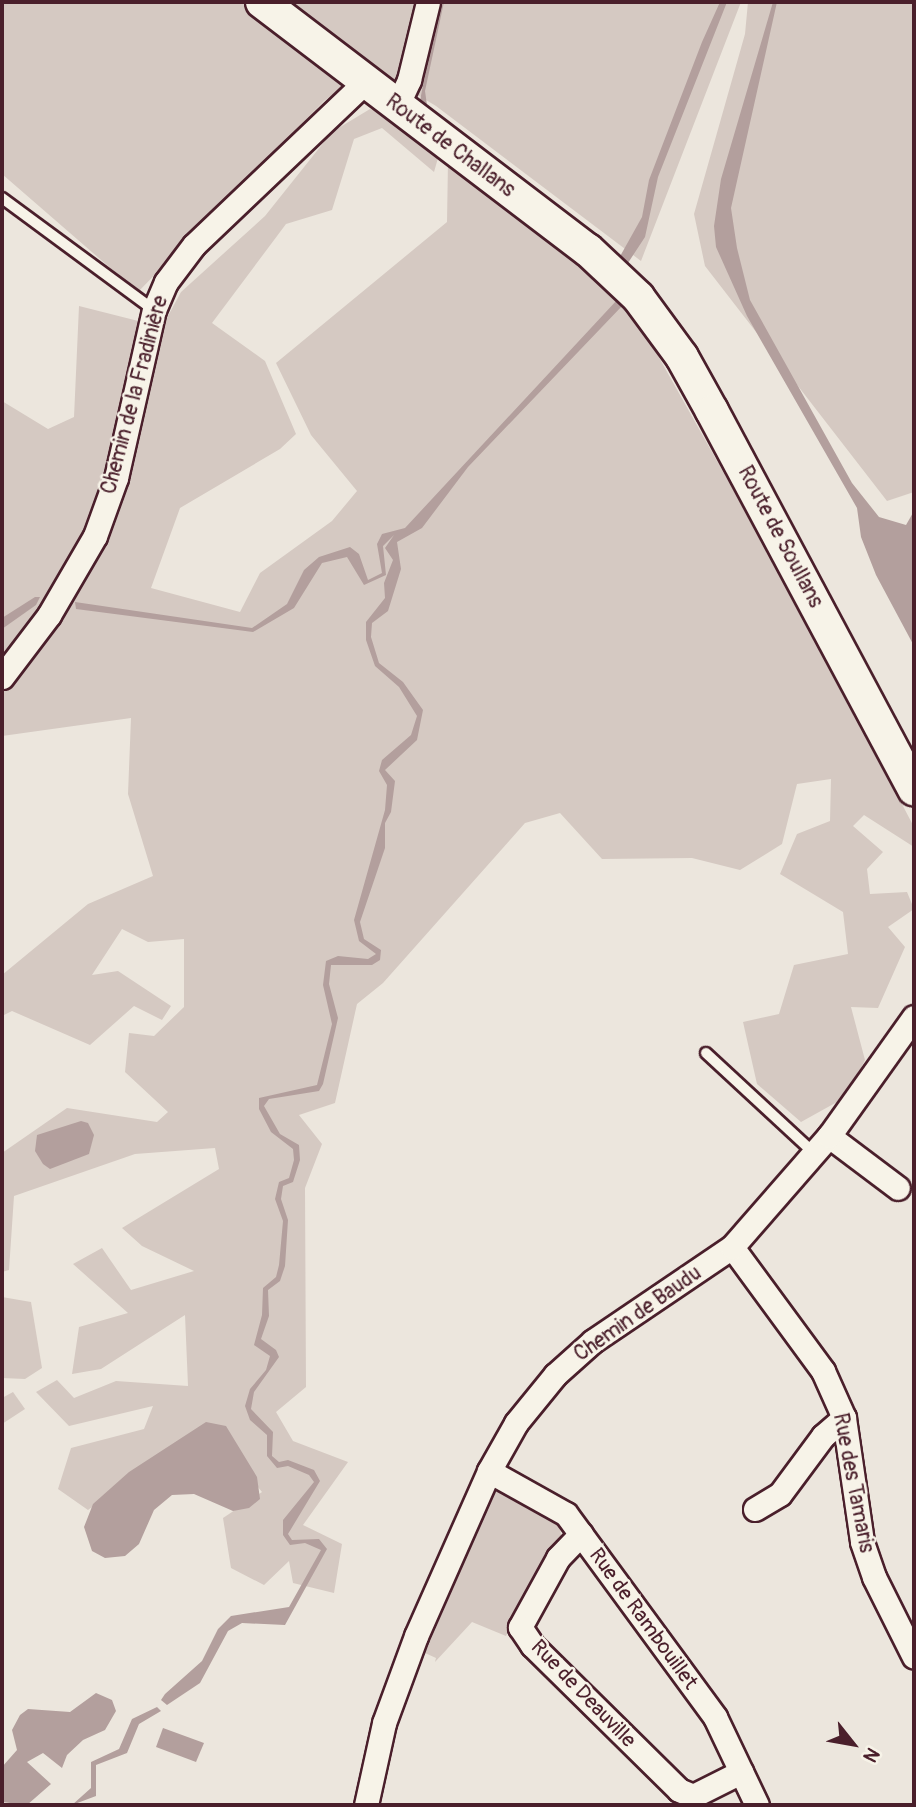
<!DOCTYPE html>
<meta charset="utf-8">
<style>
body{margin:0}
#map{position:relative;width:916px;height:1807px;overflow:hidden;background:#ece6dd;font-family:Pangolin,sans-serif}
div>[style]{position:absolute}
.green>*{inset:0;background:#d5c9c2}
.water>*{inset:0;background:#b39f9d}
.roads{filter:drop-shadow(2px 0 #4a1f2b) drop-shadow(-2px 0 #4a1f2b) drop-shadow(0 2px #4a1f2b) drop-shadow(0 -2px #4a1f2b)}
.service>*{height:10px;margin:-5px;padding:0 5px;transform-origin:5px;border-radius:5px;background:#f7f3e8}
.minor>*{height:23px;margin:-11.5px;padding:0 11.5px;transform-origin:11.5px;border-radius:11.5px;background:#f7f3e8}
.secondary>*{height:32px;margin:-16px;padding:0 16px;transform-origin:16px;border-radius:16px;background:#f7f3e8}
span{translate:-50% -50%;white-space:nowrap;text-align:center;line-height:1.15;-webkit-text-stroke:5px #f7f3e8;paint-order:stroke}
.street-label{font-size:21px;color:#4a1f2b}
.frame{position:absolute;inset:0;border:4px solid #4a1f2b;pointer-events:none}
.north{position:absolute;left:818px;top:1709px;width:70px;height:70px;-webkit-text-stroke:5px #f7f3e8;paint-order:stroke;rotate:121deg;font-size:19px;font-weight:700;line-height:28px;text-align:center;color:#4a1f2b}
.north::after{content:'';display:block;margin:auto;width:24px;height:32px;background:#4a1f2b;clip-path:polygon(50% 0,100% 100%,50% 72%,0 100%)}
</style>
<div id="map">
<div class="green">
<div style="clip-path:polygon(2px 2px,741px 2px,641px 261px,436px 106px,369px 66px,324px 101px,138px 292px,2px 174px)"></div>
<div style="clip-path:polygon(748px 2px,914px 2px,914px 492px,887px 501px,705px 266px,694px 214px,745px 34px)"></div>
<div style="clip-path:polygon(370px 109px,394px 117px,438px 158px,434px 172px,382px 128px,354px 139px,332px 210px,286px 224px,212px 323px,265px 361px,296px 434px,280px 449px,180px 508px,151px 588px,240px 612px,260px 573px,332px 521px,357px 491px,311px 435px,276px 363px,447px 222px,448px 161px,608px 285px,652px 345px,791px 593px,914px 827px,914px 847px,864px 815px,853px 826px,883px 852px,867px 869px,870px 894px,907px 892px,914px 909px,888px 927px,905px 947px,878px 1008px,851px 1007px,865px 1060px,846px 1097px,801px 1122px,757px 1084px,743px 1022px,779px 1014px,794px 965px,848px 954px,843px 912px,780px 874px,797px 834px,830px 821px,831px 779px,797px 784px,782px 844px,740px 870px,692px 858px,602px 859px,560px 813px,525px 823px,383px 983px,357px 1004px,335px 1103px,299px 1115px,322px 1144px,305px 1188px,306px 1387px,276px 1412px,293px 1441px,348px 1462px,303px 1525px,342px 1544px,334px 1593px,293px 1583px,289px 1561px,264px 1585px,231px 1568px,223px 1518px,262px 1492px,206px 1423px,88px 1510px,58px 1489px,71px 1448px,144px 1429px,153px 1406px,69px 1426px,36px 1392px,57px 1380px,74px 1398px,116px 1381px,188px 1386px,185px 1315px,101px 1369px,72px 1374px,79px 1327px,128px 1313px,73px 1264px,102px 1248px,131px 1290px,194px 1271px,142px 1246px,122px 1228px,219px 1169px,215px 1148px,135px 1154px,14px 1196px,9px 1270px,2px 1272px,2px 1153px,67px 1108px,157px 1122px,168px 1112px,125px 1072px,129px 1033px,154px 1036px,184px 1007px,184px 939px,148px 942px,122px 929px,92px 975px,118px 971px,171px 1006px,162px 1020px,134px 1006px,90px 1045px,12px 1011px,2px 1016px,2px 975px,88px 904px,153px 876px,128px 794px,131px 718px,2px 736px,2px 401px,48px 429px,74px 417px,79px 306px,162px 327px,181px 292px,265px 216px,332px 132px)"></div>
<div style="clip-path:polygon(2px 1297px,31px 1302px,42px 1368px,25px 1379px,2px 1378px)"></div>
<div style="clip-path:polygon(13px 1392px,25px 1409px,2px 1424px,2px 1398px)"></div>
<div style="clip-path:polygon(501px 1490px,558px 1519px,562px 1539px,549px 1553px,506px 1636px,472px 1622px,435px 1662px,436px 1658px,425px 1653px,494px 1493px)"></div>
</div>
<div class="water">
<div style="clip-path:polygon(439px 2px,444px 2px,425px 91px,428px 112px,618px 260px,642px 217px,649px 180px,702px 42px,720px 2px,727px 2px,658px 177px,645px 237px,626px 266px,643px 280px,640px 284px,419px 106px)"></div>
<div style="clip-path:polygon(773px 2px,777px 2px,731px 208px,737px 248px,750px 300px,852px 483px,879px 517px,906px 525px,914px 511px,914px 646px,876px 575px,861px 537px,857px 508px,747px 316px,716px 247px,714px 226px,721px 179px)"></div>
<div style="clip-path:polygon(617px 300px,623px 305px,468px 467px,422px 528px,397px 542px,401px 569px,388px 611px,372px 623px,371px 637px,379px 663px,403px 682px,423px 710px,417px 740px,385px 770px,395px 781px,391px 812px,385px 823px,385px 848px,360px 922px,364px 939px,381px 950px,380px 960px,372px 965px,331px 965px,329px 984px,338px 1018px,323px 1084px,319px 1091px,269px 1099px,264px 1106px,280px 1134px,299px 1145px,300px 1160px,293px 1182px,283px 1186px,281px 1199px,288px 1220px,285px 1266px,280px 1281px,268px 1290px,269px 1316px,261px 1339px,276px 1350px,279px 1357px,254px 1392px,251px 1409px,273px 1432px,272px 1456px,279px 1462px,288px 1460px,314px 1470px,320px 1481px,288px 1534px,292px 1540px,319px 1539px,327px 1549px,285px 1625px,242px 1623px,228px 1631px,200px 1683px,167px 1705px,161px 1700px,165px 1694px,202px 1661px,218px 1629px,231px 1616px,289px 1607px,321px 1550px,305px 1543px,290px 1545px,283px 1535px,283px 1520px,314px 1482px,309px 1475px,288px 1466px,277px 1468px,267px 1456px,267px 1435px,250px 1420px,245px 1406px,250px 1389px,266px 1370px,270px 1356px,254px 1345px,262px 1315px,263px 1288px,276px 1277px,279px 1265px,283px 1221px,275px 1199px,279px 1182px,289px 1178px,294px 1160px,293px 1149px,271px 1132px,259px 1109px,259px 1098px,317px 1085px,332px 1024px,323px 985px,326px 961px,338px 956px,368px 959px,376px 954px,359px 941px,354px 920px,385px 810px,387px 785px,379px 771px,382px 760px,411px 735px,417px 716px,399px 687px,375px 666px,366px 640px,366px 622px,385px 598px,384px 583px,393px 560px,385px 548px,394px 535px,383px 546px,386px 575px,364px 585px,347px 557px,322px 563px,294px 608px,253px 632px,76px 609px,75px 602px,252px 628px,287px 604px,304px 570px,319px 557px,350px 547px,359px 554px,368px 580px,382px 573px,377px 544px,382px 534px,405px 528px)"></div>
<div style="clip-path:polygon(35px 597px,40px 597px,36px 605px,2px 629px,2px 618px)"></div>
<div style="clip-path:polygon(81px 1121px,88px 1123px,94px 1135px,89px 1154px,50px 1169px,43px 1164px,35px 1151px,37px 1135px)"></div>
<div style="clip-path:polygon(206px 1422px,226px 1426px,257px 1477px,260px 1499px,249px 1508px,233px 1511px,194px 1494px,172px 1495px,154px 1510px,139px 1544px,125px 1556px,105px 1558px,92px 1551px,84px 1527px,93px 1504px,129px 1472px)"></div>
<div style="clip-path:polygon(96px 1693px,112px 1700px,116px 1711px,105px 1730px,83px 1740px,67px 1755px,62px 1768px,43px 1753px,27px 1762px,51px 1784px,27px 1805px,2px 1802px,2px 1767px,17px 1750px,12px 1730px,20px 1715px,28px 1709px,70px 1712px)"></div>
<div style="clip-path:polygon(157px 1707px,161px 1711px,139px 1724px,127px 1753px,96px 1765px,96px 1796px,72px 1805px,91px 1788px,91px 1762px,119px 1749px,132px 1719px)"></div>
<div style="clip-path:polygon(163px 1728px,204px 1743px,196px 1762px,156px 1747px)"></div>
</div>
<div class="roads">
<div class="service">
<div style="left:2px;top:198px;width:189px;rotate:36.4deg"></div>
<div style="left:706px;top:1053px;width:149px;rotate:42.8deg"></div>
</div>
<div class="minor">
<div style="left:397px;top:106px;width:29px;rotate:-65deg"></div>
<div style="left:409px;top:80px;width:80px;rotate:-76.3deg"></div>
<div style="left:2px;top:677px;width:78px;rotate:-52.8deg"></div>
<div style="left:49px;top:615px;width:91px;rotate:-59.8deg"></div>
<div style="left:95px;top:536px;width:62px;rotate:-70.1deg"></div>
<div style="left:116px;top:478px;width:172px;rotate:-77.3deg"></div>
<div style="left:154px;top:310px;width:30px;rotate:-67deg"></div>
<div style="left:166px;top:282px;width:46px;rotate:-52.9deg"></div>
<div style="left:194px;top:245px;width:235px;rotate:-43.6deg"></div>
<div style="left:829px;top:1136px;width:86px;rotate:37deg"></div>
<div style="left:732px;top:1247px;width:154px;rotate:53.7deg"></div>
<div style="left:823px;top:1371px;width:51px;rotate:65.9deg"></div>
<div style="left:844px;top:1418px;width:125px;rotate:81.7deg"></div>
<div style="left:862px;top:1542px;width:37px;rotate:71deg"></div>
<div style="left:874px;top:1577px;width:89px;rotate:63.4deg"></div>
<div style="left:489px;top:1471px;width:88px;rotate:29.2deg"></div>
<div style="left:566px;top:1514px;width:252px;rotate:53.7deg"></div>
<div style="left:715px;top:1717px;width:98px;rotate:64.5deg"></div>
<div style="left:755px;top:1509px;width:29px;rotate:-31deg"></div>
<div style="left:780px;top:1494px;width:72px;rotate:-53.4deg"></div>
<div style="left:823px;top:1436px;width:28px;rotate:-41deg"></div>
<div style="left:581px;top:1534px;width:33px;rotate:134deg"></div>
<div style="left:558px;top:1558px;width:79px;rotate:118.8deg"></div>
<div style="left:520px;top:1627px;width:22px;rotate:56deg"></div>
<div style="left:532px;top:1645px;width:206px;rotate:44.6deg"></div>
<div style="left:679px;top:1790px;width:15px;rotate:23deg"></div>
<div style="left:693px;top:1796px;width:54px;rotate:-26.6deg"></div>
<div style="left:366px;top:1805px;width:84px;rotate:-77.6deg"></div>
<div style="left:384px;top:1723px;width:93px;rotate:-69.8deg"></div>
<div style="left:416px;top:1636px;width:180px;rotate:-66.1deg"></div>
<div style="left:489px;top:1471px;width:55px;rotate:-60.6deg"></div>
<div style="left:516px;top:1423px;width:62px;rotate:-50.9deg"></div>
<div style="left:555px;top:1375px;width:51px;rotate:-41.8deg"></div>
<div style="left:593px;top:1341px;width:168px;rotate:-34.1deg"></div>
<div style="left:732px;top:1247px;width:147px;rotate:-48.9deg"></div>
<div style="left:829px;top:1136px;width:146px;rotate:-54.5deg"></div>
</div>
<div class="secondary">
<div style="left:262px;top:2px;width:410px;rotate:37.3deg"></div>
<div style="left:588px;top:250px;width:69px;rotate:43.2deg"></div>
<div style="left:638px;top:297px;width:74px;rotate:53.7deg"></div>
<div style="left:682px;top:357px;width:62px;rotate:60.9deg"></div>
<div style="left:712px;top:411px;width:429px;rotate:61.9deg"></div>
</div>
</div>
<div class="street-label">
<span style="left:450px;top:146px;rotate:37deg">Route de Challans</span>
<span style="left:135px;top:395px;rotate:-75deg">Chemin de la Fradinière</span>
<span style="left:780px;top:537px;rotate:62deg">Route de Soullans</span>
<span style="left:638px;top:1314px;rotate:-35deg">Chemin de Baudu</span>
<span style="left:853px;top:1483px;rotate:79deg">Rue des Tamaris</span>
<span style="left:643px;top:1619px;rotate:54deg">Rue de Rambouillet</span>
<span style="left:583px;top:1694px;rotate:46deg">Rue de Deauville</span>
</div>
<div class="frame"></div>
<div class="north">N</div>
</div>
